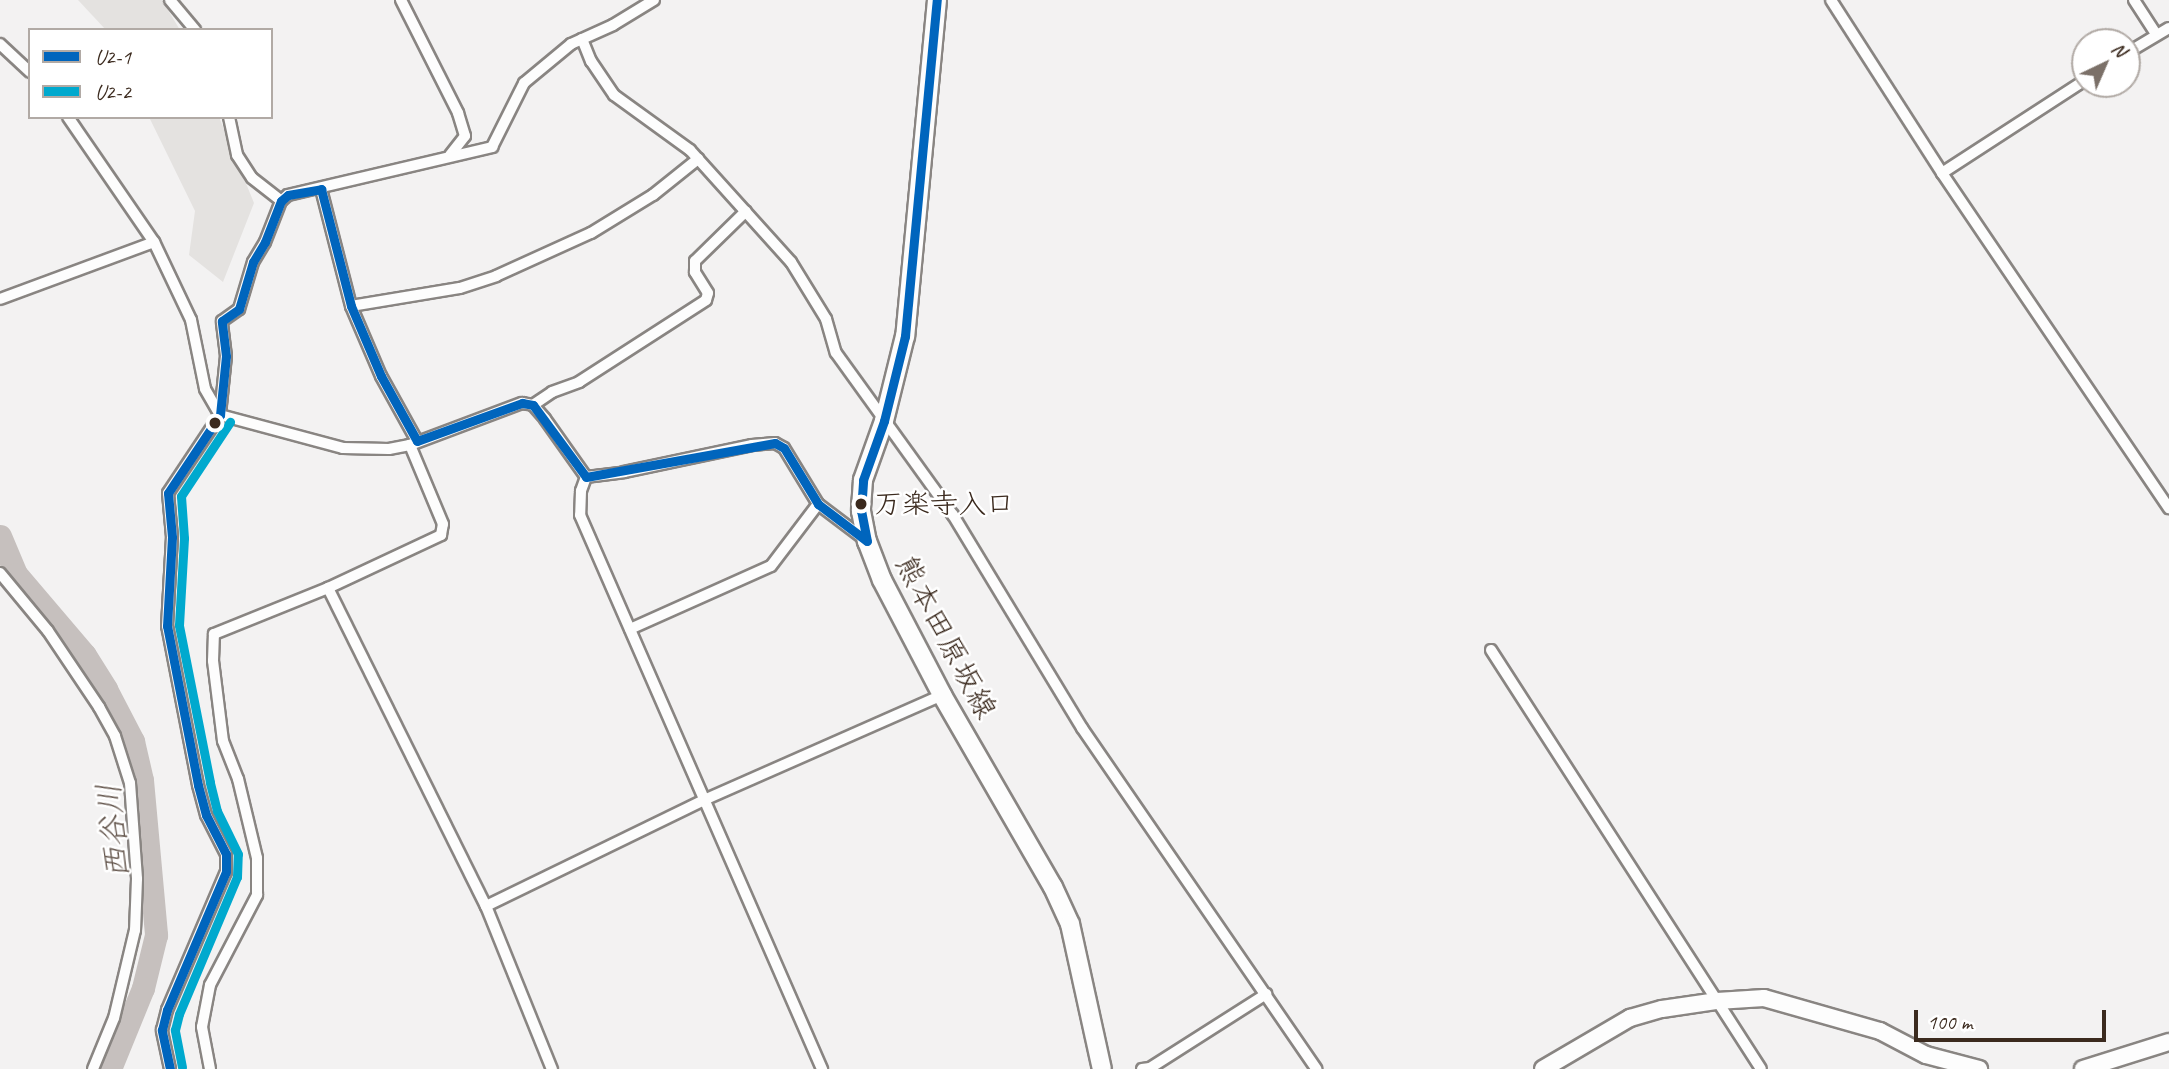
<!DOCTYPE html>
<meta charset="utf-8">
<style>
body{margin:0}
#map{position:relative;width:2169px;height:1069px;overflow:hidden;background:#f3f2f2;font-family:Caveat,"Klee One",sans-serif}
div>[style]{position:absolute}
.green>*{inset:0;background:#e4e2e0}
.river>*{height:23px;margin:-11.5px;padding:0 11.5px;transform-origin:11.5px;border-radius:11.5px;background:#c6c0be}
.roads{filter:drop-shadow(2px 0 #898582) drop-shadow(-2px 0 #898582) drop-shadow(0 2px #898582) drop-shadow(0 -2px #898582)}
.minor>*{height:10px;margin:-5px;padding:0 5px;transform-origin:5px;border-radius:5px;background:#fdfdfd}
.secondary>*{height:16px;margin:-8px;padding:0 8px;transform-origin:8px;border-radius:8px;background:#fdfdfd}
.primary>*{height:18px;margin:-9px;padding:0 9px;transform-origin:9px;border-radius:9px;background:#fdfdfd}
.bus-1>*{height:9px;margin:-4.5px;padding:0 4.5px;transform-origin:4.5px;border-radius:4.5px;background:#0065bd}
.bus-2>*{height:9px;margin:-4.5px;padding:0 4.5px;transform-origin:4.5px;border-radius:4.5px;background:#00a9ce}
.dots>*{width:19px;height:19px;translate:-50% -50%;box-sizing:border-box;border:4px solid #fff;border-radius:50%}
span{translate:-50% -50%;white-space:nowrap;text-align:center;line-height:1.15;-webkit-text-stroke:5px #fff;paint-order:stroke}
.bus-label{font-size:28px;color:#3b2a1e}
.left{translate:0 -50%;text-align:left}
.street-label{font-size:30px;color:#3b2a1e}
.water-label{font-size:32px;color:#65574e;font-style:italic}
.legend{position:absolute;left:28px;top:28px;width:245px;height:91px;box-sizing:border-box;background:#fff;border:2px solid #b1aaa5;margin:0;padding:9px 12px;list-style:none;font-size:21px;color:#3b2a1e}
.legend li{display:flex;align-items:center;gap:14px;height:35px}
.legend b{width:35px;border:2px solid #b1aaa5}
.north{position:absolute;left:2071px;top:28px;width:70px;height:70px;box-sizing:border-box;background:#fff;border:2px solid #b1aaa5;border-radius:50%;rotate:44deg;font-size:19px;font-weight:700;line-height:28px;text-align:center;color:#3b2a1e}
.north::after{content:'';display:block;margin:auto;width:24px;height:32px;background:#7b7068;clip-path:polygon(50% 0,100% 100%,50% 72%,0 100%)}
.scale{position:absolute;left:1914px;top:1010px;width:192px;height:32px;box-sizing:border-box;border:4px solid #3b2a1e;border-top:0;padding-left:9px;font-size:21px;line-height:24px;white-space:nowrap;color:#3b2a1e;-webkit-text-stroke:5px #fff;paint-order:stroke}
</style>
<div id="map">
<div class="green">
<div style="clip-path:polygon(78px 0,162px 0,180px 30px,106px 30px)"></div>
<div style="clip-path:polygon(149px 117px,219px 117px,254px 203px,223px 282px,189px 255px,195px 211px)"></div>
</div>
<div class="river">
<div style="left:0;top:536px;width:41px;rotate:67.2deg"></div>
<div style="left:16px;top:574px;width:106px;rotate:49.6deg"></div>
<div style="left:85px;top:655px;width:40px;rotate:58deg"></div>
<div style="left:106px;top:689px;width:59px;rotate:62.6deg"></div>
<div style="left:133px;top:741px;width:40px;rotate:77deg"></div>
<div style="left:142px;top:780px;width:156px;rotate:84.8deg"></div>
<div style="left:156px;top:935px;width:55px;rotate:103.8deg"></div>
<div style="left:143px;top:988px;width:87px;rotate:112.2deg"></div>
</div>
<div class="roads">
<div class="minor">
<div style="left:170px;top:0;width:39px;rotate:50deg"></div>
<div style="left:401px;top:0;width:127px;rotate:63.2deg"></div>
<div style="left:458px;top:113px;width:24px;rotate:73deg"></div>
<div style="left:465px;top:136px;width:24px;rotate:128deg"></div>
<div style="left:1831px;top:0;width:206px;rotate:57.3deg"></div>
<div style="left:1942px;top:173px;width:405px;rotate:55.9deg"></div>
<div style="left:2134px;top:0;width:40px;rotate:57.1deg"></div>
<div style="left:582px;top:39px;width:24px;rotate:68deg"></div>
<div style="left:591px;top:61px;width:41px;rotate:55.9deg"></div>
<div style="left:614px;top:95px;width:94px;rotate:35.9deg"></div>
<div style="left:690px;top:150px;width:151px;rotate:48deg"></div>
<div style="left:791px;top:262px;width:67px;rotate:58.4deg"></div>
<div style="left:826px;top:319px;width:35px;rotate:74deg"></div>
<div style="left:836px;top:353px;width:200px;rotate:54.2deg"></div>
<div style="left:953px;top:515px;width:249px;rotate:58.8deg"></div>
<div style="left:1082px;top:728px;width:414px;rotate:55.5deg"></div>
<div style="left:0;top:44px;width:41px;rotate:43deg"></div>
<div style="left:2127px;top:53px;width:49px;rotate:-30.8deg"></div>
<div style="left:68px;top:117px;width:152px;rotate:55.5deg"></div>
<div style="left:154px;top:242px;width:86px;rotate:64.6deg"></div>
<div style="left:191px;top:320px;width:70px;rotate:78.5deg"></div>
<div style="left:205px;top:389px;width:30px;rotate:60deg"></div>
<div style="left:220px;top:415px;width:127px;rotate:15deg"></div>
<div style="left:343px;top:448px;width:46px;rotate:1.2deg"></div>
<div style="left:389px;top:449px;width:21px;rotate:-11deg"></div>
<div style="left:410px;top:445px;width:120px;rotate:-20.6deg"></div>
<div style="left:522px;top:403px;width:11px;rotate:10deg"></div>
<div style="left:533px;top:405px;width:18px;rotate:49deg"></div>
<div style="left:545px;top:419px;width:71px;rotate:54.7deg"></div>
<div style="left:229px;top:117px;width:39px;rotate:78deg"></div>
<div style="left:237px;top:155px;width:27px;rotate:57deg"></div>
<div style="left:252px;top:178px;width:37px;rotate:38deg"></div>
<div style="left:1942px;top:173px;width:171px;rotate:-33deg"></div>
<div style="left:321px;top:189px;width:121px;rotate:75.6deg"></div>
<div style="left:351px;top:306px;width:76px;rotate:66.8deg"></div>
<div style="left:381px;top:376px;width:74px;rotate:61deg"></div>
<div style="left:0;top:299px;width:164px;rotate:-20.3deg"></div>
<div style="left:351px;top:306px;width:110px;rotate:-9.4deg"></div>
<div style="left:460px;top:288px;width:38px;rotate:-18deg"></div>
<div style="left:496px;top:276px;width:104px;rotate:-24.4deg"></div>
<div style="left:591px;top:233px;width:73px;rotate:-31.5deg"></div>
<div style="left:653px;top:195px;width:58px;rotate:-38.7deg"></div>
<div style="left:533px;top:405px;width:23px;rotate:-34deg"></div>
<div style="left:552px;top:392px;width:29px;rotate:-20deg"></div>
<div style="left:579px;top:382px;width:151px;rotate:-32.8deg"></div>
<div style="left:706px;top:300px;width:7px;rotate:-74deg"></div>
<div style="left:708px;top:293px;width:25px;rotate:-122deg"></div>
<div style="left:695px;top:272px;width:11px;rotate:-90deg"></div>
<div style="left:695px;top:261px;width:71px;rotate:-44.4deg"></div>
<div style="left:586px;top:477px;width:15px;rotate:110deg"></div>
<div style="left:581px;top:491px;width:24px;rotate:92deg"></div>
<div style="left:580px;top:515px;width:605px;rotate:66.4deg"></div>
<div style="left:586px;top:477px;width:38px;rotate:-7deg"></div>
<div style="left:624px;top:472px;width:131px;rotate:-11.9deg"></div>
<div style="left:752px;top:445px;width:23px;rotate:-5deg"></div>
<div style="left:775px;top:443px;width:10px;rotate:29deg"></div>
<div style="left:784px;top:448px;width:66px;rotate:58.7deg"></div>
<div style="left:818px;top:504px;width:61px;rotate:37.1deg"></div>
<div style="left:0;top:573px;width:75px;rotate:50.4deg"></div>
<div style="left:48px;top:631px;width:92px;rotate:56.1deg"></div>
<div style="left:99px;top:707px;width:33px;rotate:61deg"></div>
<div style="left:115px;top:736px;width:49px;rotate:72.3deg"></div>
<div style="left:130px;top:783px;width:96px;rotate:85.8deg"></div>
<div style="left:137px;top:879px;width:51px;rotate:92.2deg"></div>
<div style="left:135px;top:930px;width:90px;rotate:103.4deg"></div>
<div style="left:114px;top:1018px;width:55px;rotate:112.4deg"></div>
<div style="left:328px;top:588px;width:355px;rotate:63.6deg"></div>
<div style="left:486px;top:906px;width:176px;rotate:68deg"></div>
<div style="left:630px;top:629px;width:154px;rotate:-24.1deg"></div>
<div style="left:771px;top:566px;width:78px;rotate:-52.8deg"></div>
<div style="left:1491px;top:650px;width:498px;rotate:57.2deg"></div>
<div style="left:486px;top:906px;width:242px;rotate:-25.9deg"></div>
<div style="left:704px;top:800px;width:260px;rotate:-23.8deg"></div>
<div style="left:170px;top:1069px;width:40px;rotate:-102deg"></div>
<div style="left:162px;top:1030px;width:21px;rotate:-76deg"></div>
<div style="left:167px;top:1010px;width:150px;rotate:-66.9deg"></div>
<div style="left:226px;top:872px;width:18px;rotate:-90deg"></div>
<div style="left:226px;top:854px;width:44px;rotate:-117.1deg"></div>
<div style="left:206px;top:815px;width:31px;rotate:-105deg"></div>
<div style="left:198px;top:785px;width:162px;rotate:-101deg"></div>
<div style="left:167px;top:626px;width:89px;rotate:-86.8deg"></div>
<div style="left:172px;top:537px;width:44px;rotate:-95.2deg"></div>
<div style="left:168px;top:493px;width:94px;rotate:-56.3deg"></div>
<div style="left:220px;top:415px;width:59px;rotate:-84.2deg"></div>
<div style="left:226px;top:356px;width:35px;rotate:-97deg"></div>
<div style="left:222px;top:321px;width:21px;rotate:-35deg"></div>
<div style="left:239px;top:309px;width:49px;rotate:-73.4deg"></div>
<div style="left:253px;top:262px;width:23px;rotate:-59deg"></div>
<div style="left:265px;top:242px;width:44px;rotate:-68.7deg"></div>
<div style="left:281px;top:201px;width:9px;rotate:-41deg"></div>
<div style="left:288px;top:195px;width:210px;rotate:-13.2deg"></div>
<div style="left:492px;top:147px;width:72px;rotate:-63.4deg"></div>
<div style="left:524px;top:83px;width:61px;rotate:-39.7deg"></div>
<div style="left:571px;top:44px;width:46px;rotate:-24.3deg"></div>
<div style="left:613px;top:25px;width:48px;rotate:-31.4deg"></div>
<div style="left:210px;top:1069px;width:43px;rotate:-100.8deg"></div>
<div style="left:202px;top:1027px;width:43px;rotate:-79.2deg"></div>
<div style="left:210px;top:985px;width:102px;rotate:-62.4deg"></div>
<div style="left:257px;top:895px;width:37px;rotate:-90deg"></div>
<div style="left:257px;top:858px;width:81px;rotate:-103.5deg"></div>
<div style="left:238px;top:779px;width:41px;rotate:-111.5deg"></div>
<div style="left:223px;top:741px;width:81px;rotate:-97.1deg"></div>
<div style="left:213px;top:661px;width:27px;rotate:-88deg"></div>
<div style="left:214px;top:634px;width:123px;rotate:-22deg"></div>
<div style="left:328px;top:588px;width:125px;rotate:-25.1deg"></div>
<div style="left:441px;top:535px;width:11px;rotate:-80deg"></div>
<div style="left:443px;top:524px;width:86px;rotate:-112.7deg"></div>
<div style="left:1142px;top:1069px;width:8px;rotate:-7deg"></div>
<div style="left:1150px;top:1068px;width:138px;rotate:-32.5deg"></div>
</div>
<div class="secondary">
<div style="left:1543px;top:1069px;width:101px;rotate:-30.4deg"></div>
<div style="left:1630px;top:1018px;width:33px;rotate:-16deg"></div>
<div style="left:1662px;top:1009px;width:56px;rotate:-8.3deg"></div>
<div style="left:1717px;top:1001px;width:47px;rotate:-3.7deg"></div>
<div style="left:1764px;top:998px;width:121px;rotate:15.9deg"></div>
<div style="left:1880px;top:1031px;width:52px;rotate:27.6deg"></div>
<div style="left:1926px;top:1055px;width:55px;rotate:14.8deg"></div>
<div style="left:2083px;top:1069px;width:90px;rotate:-17.4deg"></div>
</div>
<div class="primary">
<div style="left:937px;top:0;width:338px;rotate:95.4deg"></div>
<div style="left:905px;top:336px;width:88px;rotate:103.9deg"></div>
<div style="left:884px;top:421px;width:63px;rotate:109.6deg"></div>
<div style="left:863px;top:480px;width:31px;rotate:94deg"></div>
<div style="left:861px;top:511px;width:31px;rotate:79deg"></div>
<div style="left:867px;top:541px;width:42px;rotate:69deg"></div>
<div style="left:882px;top:580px;width:130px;rotate:62.4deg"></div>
<div style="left:942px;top:695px;width:222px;rotate:60deg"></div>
<div style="left:1053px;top:887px;width:41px;rotate:65.3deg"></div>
<div style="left:1070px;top:924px;width:148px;rotate:77.6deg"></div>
</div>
</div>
<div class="bus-1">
<div style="left:867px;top:541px;width:31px;rotate:-101deg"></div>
<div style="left:861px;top:511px;width:31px;rotate:-86deg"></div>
<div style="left:863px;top:480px;width:63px;rotate:-70.4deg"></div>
<div style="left:884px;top:421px;width:88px;rotate:-76.1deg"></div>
<div style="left:905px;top:336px;width:338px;rotate:-84.6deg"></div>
<div style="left:170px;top:1069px;width:40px;rotate:-102deg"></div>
<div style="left:162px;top:1030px;width:21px;rotate:-76deg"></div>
<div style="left:167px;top:1010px;width:150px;rotate:-66.9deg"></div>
<div style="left:226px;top:872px;width:18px;rotate:-90deg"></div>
<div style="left:226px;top:854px;width:44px;rotate:-117.1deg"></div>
<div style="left:206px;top:815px;width:31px;rotate:-105deg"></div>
<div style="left:198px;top:785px;width:162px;rotate:-101deg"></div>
<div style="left:167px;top:626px;width:89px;rotate:-86.8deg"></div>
<div style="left:172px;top:537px;width:44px;rotate:-95.2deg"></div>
<div style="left:168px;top:493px;width:94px;rotate:-56.3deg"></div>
<div style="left:220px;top:415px;width:59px;rotate:-84.2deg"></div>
<div style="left:226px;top:356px;width:35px;rotate:-97deg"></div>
<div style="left:222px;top:321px;width:21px;rotate:-35deg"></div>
<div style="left:239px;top:309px;width:49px;rotate:-73.4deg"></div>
<div style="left:253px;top:262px;width:23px;rotate:-59deg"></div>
<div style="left:265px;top:242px;width:44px;rotate:-68.7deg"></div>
<div style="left:281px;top:201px;width:9px;rotate:-41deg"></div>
<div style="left:288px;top:195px;width:34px;rotate:-10deg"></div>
<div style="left:321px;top:189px;width:121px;rotate:75.6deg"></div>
<div style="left:351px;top:306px;width:76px;rotate:66.8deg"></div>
<div style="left:381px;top:376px;width:74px;rotate:61deg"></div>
<div style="left:417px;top:441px;width:112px;rotate:-19.9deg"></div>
<div style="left:522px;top:403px;width:11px;rotate:10deg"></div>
<div style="left:533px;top:405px;width:89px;rotate:53.6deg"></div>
<div style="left:586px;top:477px;width:192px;rotate:-10.2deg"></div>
<div style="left:775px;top:443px;width:10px;rotate:29deg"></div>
<div style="left:784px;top:448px;width:66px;rotate:58.7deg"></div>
<div style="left:818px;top:504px;width:61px;rotate:37.1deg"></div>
</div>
<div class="bus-2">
<div style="left:182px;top:1067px;width:38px;rotate:-101deg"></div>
<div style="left:175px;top:1030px;width:16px;rotate:-76deg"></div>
<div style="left:179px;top:1014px;width:149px;rotate:-67.1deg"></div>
<div style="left:237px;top:877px;width:23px;rotate:-88deg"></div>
<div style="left:238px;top:854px;width:48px;rotate:-116deg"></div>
<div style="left:217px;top:811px;width:30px;rotate:-104deg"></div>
<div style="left:210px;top:782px;width:160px;rotate:-101.2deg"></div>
<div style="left:179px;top:625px;width:87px;rotate:-86.7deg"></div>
<div style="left:184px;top:538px;width:42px;rotate:-94.1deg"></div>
<div style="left:181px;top:496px;width:89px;rotate:-56.5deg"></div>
</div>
<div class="dots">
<div style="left:215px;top:423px;background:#3b2a1e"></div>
<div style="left:861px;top:504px;background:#3b2a1e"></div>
</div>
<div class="bus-label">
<span class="left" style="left:874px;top:504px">万楽寺入口</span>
</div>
<div class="street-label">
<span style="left:946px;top:637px;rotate:62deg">熊本田原坂線</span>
</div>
<div class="water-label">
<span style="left:114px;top:831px;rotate:-96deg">西谷川</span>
</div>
<ul class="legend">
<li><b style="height:9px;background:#0065bd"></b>U2-1</li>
<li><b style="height:9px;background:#00a9ce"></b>U2-2</li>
</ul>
<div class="north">N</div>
<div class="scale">100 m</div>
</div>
